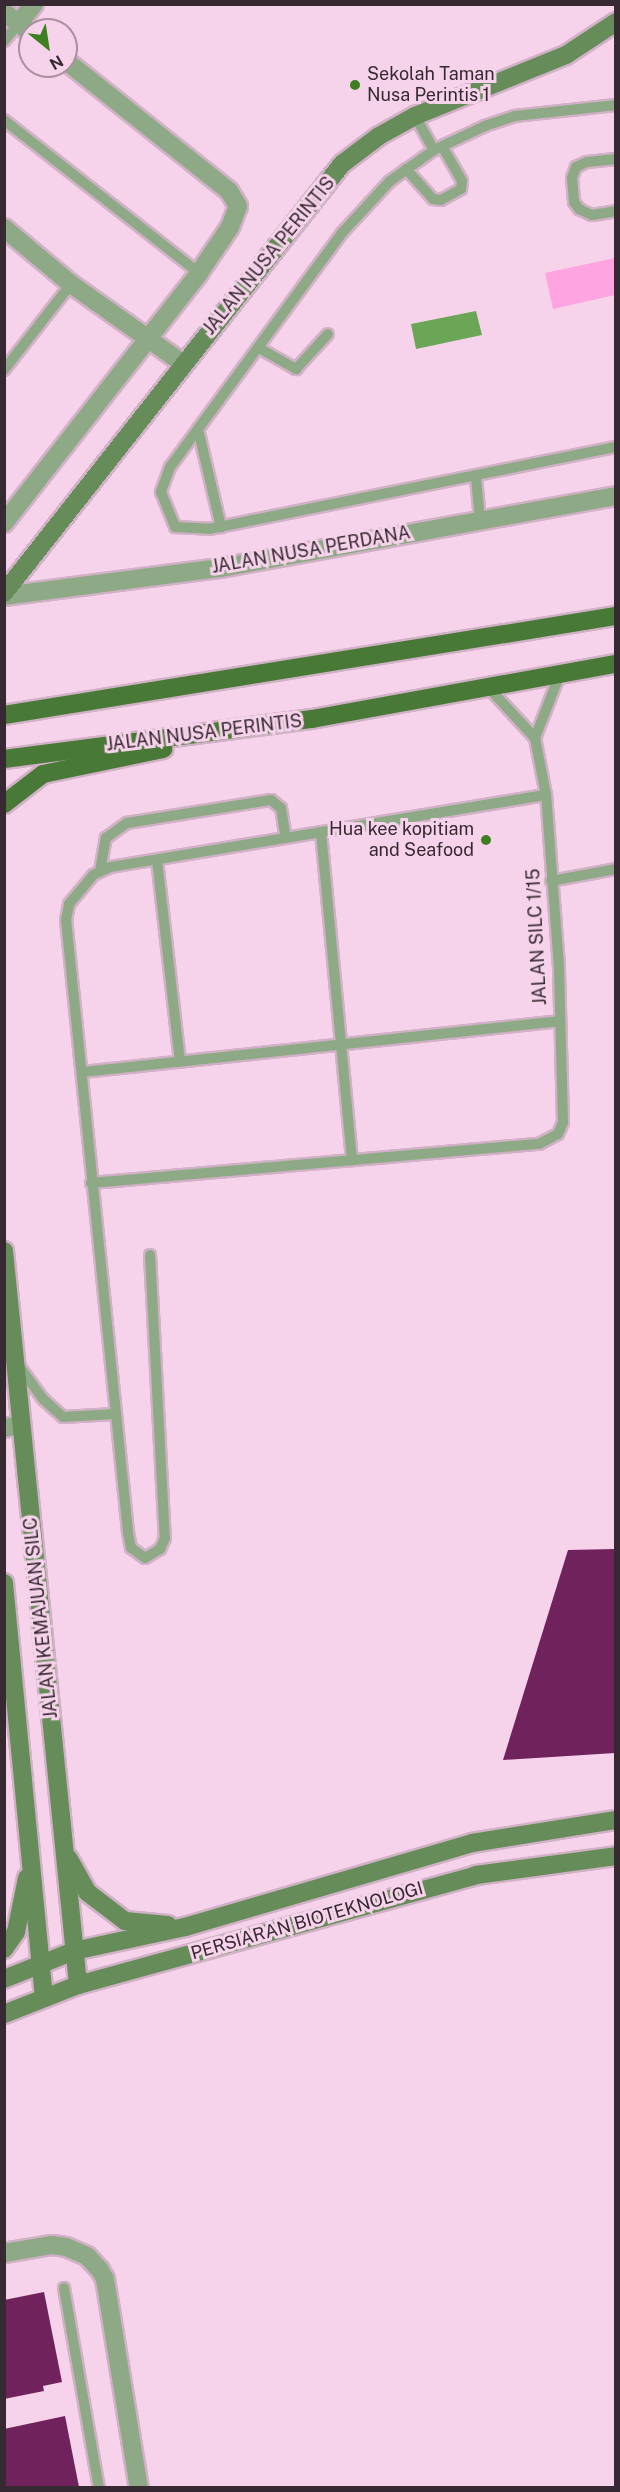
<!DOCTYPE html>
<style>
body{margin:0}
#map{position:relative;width:620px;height:2492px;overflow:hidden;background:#f6d3ea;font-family:"Public Sans",sans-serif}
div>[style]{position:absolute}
.green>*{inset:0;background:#fda4e1}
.water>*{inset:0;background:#6aa655}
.building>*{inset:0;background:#70225c}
.roads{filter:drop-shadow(2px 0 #d0b1c5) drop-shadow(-2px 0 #d0b1c5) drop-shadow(0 2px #d0b1c5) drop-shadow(0 -2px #d0b1c5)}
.lane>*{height:10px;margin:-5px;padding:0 5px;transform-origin:5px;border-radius:5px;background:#8ea985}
.street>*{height:18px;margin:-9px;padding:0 9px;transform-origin:9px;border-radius:9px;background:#8ea985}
.secondary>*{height:18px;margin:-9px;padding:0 9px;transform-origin:9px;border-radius:9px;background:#668d59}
.primary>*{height:18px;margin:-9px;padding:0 9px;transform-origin:9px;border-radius:9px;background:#497937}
.dots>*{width:16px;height:16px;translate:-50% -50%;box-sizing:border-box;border:3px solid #f6d3ea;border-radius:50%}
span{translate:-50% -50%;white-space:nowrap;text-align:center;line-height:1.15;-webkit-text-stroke:6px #f6d3ea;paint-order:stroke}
.poi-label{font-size:18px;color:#362931}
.left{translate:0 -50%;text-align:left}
.right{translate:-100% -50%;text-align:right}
.street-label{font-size:18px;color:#362931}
.frame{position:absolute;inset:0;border:6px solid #362931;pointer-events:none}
.north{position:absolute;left:18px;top:18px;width:60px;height:60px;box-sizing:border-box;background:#f6d3ea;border:2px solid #a98fa0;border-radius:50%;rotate:150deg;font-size:16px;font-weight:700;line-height:24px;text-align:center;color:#362931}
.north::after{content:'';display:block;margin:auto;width:21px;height:27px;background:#3e8021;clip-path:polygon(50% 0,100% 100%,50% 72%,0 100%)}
</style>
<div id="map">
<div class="green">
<div style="clip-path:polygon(615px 258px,615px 295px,553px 309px,545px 273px)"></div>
</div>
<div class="water">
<div style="clip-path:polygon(476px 311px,482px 335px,416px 349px,411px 324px)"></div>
</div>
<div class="building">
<div style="clip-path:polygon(615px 1549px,615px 1753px,503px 1760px,568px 1550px)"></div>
<div style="clip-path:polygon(44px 2292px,62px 2382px,43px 2386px,44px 2391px,4px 2399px,4px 2300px)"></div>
<div style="clip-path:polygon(65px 2416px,79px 2487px,4px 2487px,4px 2429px)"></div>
</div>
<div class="roads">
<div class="lane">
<div style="left:4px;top:41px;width:23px;rotate:-50deg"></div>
<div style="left:616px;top:105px;width:102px;rotate:173.8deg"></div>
<div style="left:515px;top:116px;width:32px;rotate:162deg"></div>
<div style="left:485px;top:126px;width:56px;rotate:154.8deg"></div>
<div style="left:434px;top:150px;width:54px;rotate:144.8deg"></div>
<div style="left:390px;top:181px;width:71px;rotate:132.7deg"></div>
<div style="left:342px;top:233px;width:290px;rotate:126.3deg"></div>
<div style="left:170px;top:467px;width:27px;rotate:110deg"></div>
<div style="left:161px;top:492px;width:38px;rotate:68deg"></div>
<div style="left:175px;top:527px;width:34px;rotate:3deg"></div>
<div style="left:209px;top:529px;width:415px;rotate:-11.4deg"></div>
<div style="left:415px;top:116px;width:39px;rotate:61deg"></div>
<div style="left:4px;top:120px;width:248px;rotate:38.1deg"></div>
<div style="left:616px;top:159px;width:29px;rotate:174deg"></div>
<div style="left:587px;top:162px;width:12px;rotate:156deg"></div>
<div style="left:576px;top:167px;width:12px;rotate:110deg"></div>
<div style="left:572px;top:178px;width:24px;rotate:85deg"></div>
<div style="left:574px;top:202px;width:9px;rotate:54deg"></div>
<div style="left:579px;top:209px;width:14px;rotate:25deg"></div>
<div style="left:592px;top:215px;width:24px;rotate:-9deg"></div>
<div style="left:406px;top:169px;width:40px;rotate:48deg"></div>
<div style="left:433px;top:199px;width:8px;rotate:7deg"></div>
<div style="left:441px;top:200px;width:23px;rotate:-29deg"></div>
<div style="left:461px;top:189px;width:8px;rotate:-83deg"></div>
<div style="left:462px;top:181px;width:40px;rotate:-119.7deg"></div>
<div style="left:259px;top:348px;width:43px;rotate:29.6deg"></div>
<div style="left:296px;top:369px;width:47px;rotate:-47.6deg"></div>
<div style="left:4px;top:370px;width:109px;rotate:-52.1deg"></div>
<div style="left:198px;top:429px;width:101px;rotate:76.8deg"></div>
<div style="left:476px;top:478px;width:42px;rotate:84.6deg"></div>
<div style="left:535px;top:738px;width:69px;rotate:-68.7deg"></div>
<div style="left:321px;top:832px;width:329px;rotate:84.6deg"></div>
<div style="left:157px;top:860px;width:203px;rotate:83.5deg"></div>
<div style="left:100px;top:871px;width:34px;rotate:-80deg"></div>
<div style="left:106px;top:838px;width:26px;rotate:-36deg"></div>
<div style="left:127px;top:823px;width:146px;rotate:-9.1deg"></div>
<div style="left:271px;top:800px;width:13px;rotate:39deg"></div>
<div style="left:281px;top:808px;width:30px;rotate:81deg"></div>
<div style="left:551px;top:881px;width:66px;rotate:-10.5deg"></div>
<div style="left:83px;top:1072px;width:478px;rotate:-6.1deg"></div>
<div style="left:91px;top:1183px;width:450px;rotate:-5deg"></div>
<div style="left:539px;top:1144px;width:21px;rotate:-28deg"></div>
<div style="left:558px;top:1134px;width:13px;rotate:-67deg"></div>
<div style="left:563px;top:1122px;width:155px;rotate:-91.5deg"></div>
<div style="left:559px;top:967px;width:172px;rotate:-94.3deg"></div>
<div style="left:546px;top:795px;width:58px;rotate:-100.9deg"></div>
<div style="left:535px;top:738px;width:69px;rotate:-132.7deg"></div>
<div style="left:150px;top:1255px;width:283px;rotate:87deg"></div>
<div style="left:165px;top:1538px;width:12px;rotate:114deg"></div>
<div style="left:160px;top:1549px;width:17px;rotate:149deg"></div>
<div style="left:145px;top:1558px;width:17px;rotate:-144deg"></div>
<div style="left:131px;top:1548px;width:16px;rotate:-101deg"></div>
<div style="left:128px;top:1532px;width:615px;rotate:-95.78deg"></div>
<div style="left:66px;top:920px;width:16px;rotate:-79deg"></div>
<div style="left:69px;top:904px;width:38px;rotate:-50deg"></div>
<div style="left:93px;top:875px;width:19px;rotate:-25deg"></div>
<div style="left:110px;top:867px;width:442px;rotate:-9.4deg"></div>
<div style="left:19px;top:1366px;width:41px;rotate:54deg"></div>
<div style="left:43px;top:1399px;width:27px;rotate:42deg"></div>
<div style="left:63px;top:1417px;width:51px;rotate:-3.4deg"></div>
<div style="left:64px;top:2288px;width:203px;rotate:80.1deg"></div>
</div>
<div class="street">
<div style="left:4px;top:12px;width:33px;rotate:38deg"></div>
<div style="left:19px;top:23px;width:24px;rotate:-52deg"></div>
<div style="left:4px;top:228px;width:87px;rotate:39.9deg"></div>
<div style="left:71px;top:284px;width:136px;rotate:35.4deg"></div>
<div style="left:4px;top:523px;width:317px;rotate:-52deg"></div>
<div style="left:199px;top:273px;width:55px;rotate:-56deg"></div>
<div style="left:230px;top:227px;width:22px;rotate:-69deg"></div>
<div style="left:238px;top:206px;width:17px;rotate:-121deg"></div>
<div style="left:229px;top:191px;width:208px;rotate:-141.4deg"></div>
<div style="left:4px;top:596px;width:218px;rotate:-7.4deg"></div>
<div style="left:220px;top:568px;width:402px;rotate:-10.3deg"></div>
<div style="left:4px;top:1428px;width:17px;rotate:-10deg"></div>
<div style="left:4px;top:2253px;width:49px;rotate:-9.5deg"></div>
<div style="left:52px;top:2245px;width:14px;rotate:8deg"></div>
<div style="left:66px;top:2247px;width:23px;rotate:23deg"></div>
<div style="left:87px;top:2256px;width:19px;rotate:47deg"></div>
<div style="left:100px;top:2270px;width:10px;rotate:61deg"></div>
<div style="left:105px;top:2279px;width:212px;rotate:80.8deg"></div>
</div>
<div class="secondary">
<div style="left:4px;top:593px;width:546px;rotate:-51.77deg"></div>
<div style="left:342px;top:164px;width:46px;rotate:-37.1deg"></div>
<div style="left:379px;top:136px;width:41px;rotate:-29.1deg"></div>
<div style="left:415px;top:116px;width:163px;rotate:-22deg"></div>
<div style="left:566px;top:55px;width:60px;rotate:-33.4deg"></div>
<div style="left:4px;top:1251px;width:738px;rotate:84.24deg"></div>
<div style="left:4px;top:1583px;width:416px;rotate:84.5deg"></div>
<div style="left:69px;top:1859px;width:38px;rotate:61deg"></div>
<div style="left:87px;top:1892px;width:48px;rotate:37.3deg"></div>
<div style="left:125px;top:1921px;width:43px;rotate:5.3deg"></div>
<div style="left:4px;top:1949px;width:21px;rotate:-55deg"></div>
<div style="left:16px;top:1932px;width:55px;rotate:-78.5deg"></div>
<div style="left:4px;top:1979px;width:75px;rotate:-21.8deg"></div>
<div style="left:74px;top:1951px;width:114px;rotate:-12.2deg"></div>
<div style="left:185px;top:1927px;width:299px;rotate:-16.3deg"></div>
<div style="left:472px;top:1843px;width:146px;rotate:-9.1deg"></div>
<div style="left:4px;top:2014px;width:79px;rotate:-21.4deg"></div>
<div style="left:78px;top:1985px;width:413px;rotate:-15.4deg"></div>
<div style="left:476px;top:1875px;width:141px;rotate:-7.7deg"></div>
</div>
<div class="primary">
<div style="left:4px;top:715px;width:620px;rotate:-9.19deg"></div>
<div style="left:4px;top:759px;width:311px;rotate:-7.4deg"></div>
<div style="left:312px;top:719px;width:309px;rotate:-10.3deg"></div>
<div style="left:4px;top:804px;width:49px;rotate:-37.6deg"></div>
<div style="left:43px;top:774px;width:123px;rotate:-11.8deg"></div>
</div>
</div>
<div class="dots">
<div style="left:355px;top:85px;background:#3e8021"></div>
<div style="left:486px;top:840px;background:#3e8021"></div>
</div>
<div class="poi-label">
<span class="left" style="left:367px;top:85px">Sekolah Taman<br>Nusa Perintis 1</span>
<span class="right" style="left:474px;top:840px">Hua kee kopitiam<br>and Seafood</span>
</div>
<div class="street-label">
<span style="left:269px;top:256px;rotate:-51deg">JALAN NUSA PERINTIS</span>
<span style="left:311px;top:550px;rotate:-10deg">JALAN NUSA PERDANA</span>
<span style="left:204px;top:733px;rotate:-7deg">JALAN NUSA PERINTIS</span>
<span style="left:537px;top:937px;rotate:-93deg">JALAN SILC 1/15</span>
<span style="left:41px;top:1618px;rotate:-96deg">JALAN KEMAJUAN SILC</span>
<span style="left:307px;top:1921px;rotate:-16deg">PERSIARAN BIOTEKNOLOGI</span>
</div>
<div class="frame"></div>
<div class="north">N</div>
</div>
